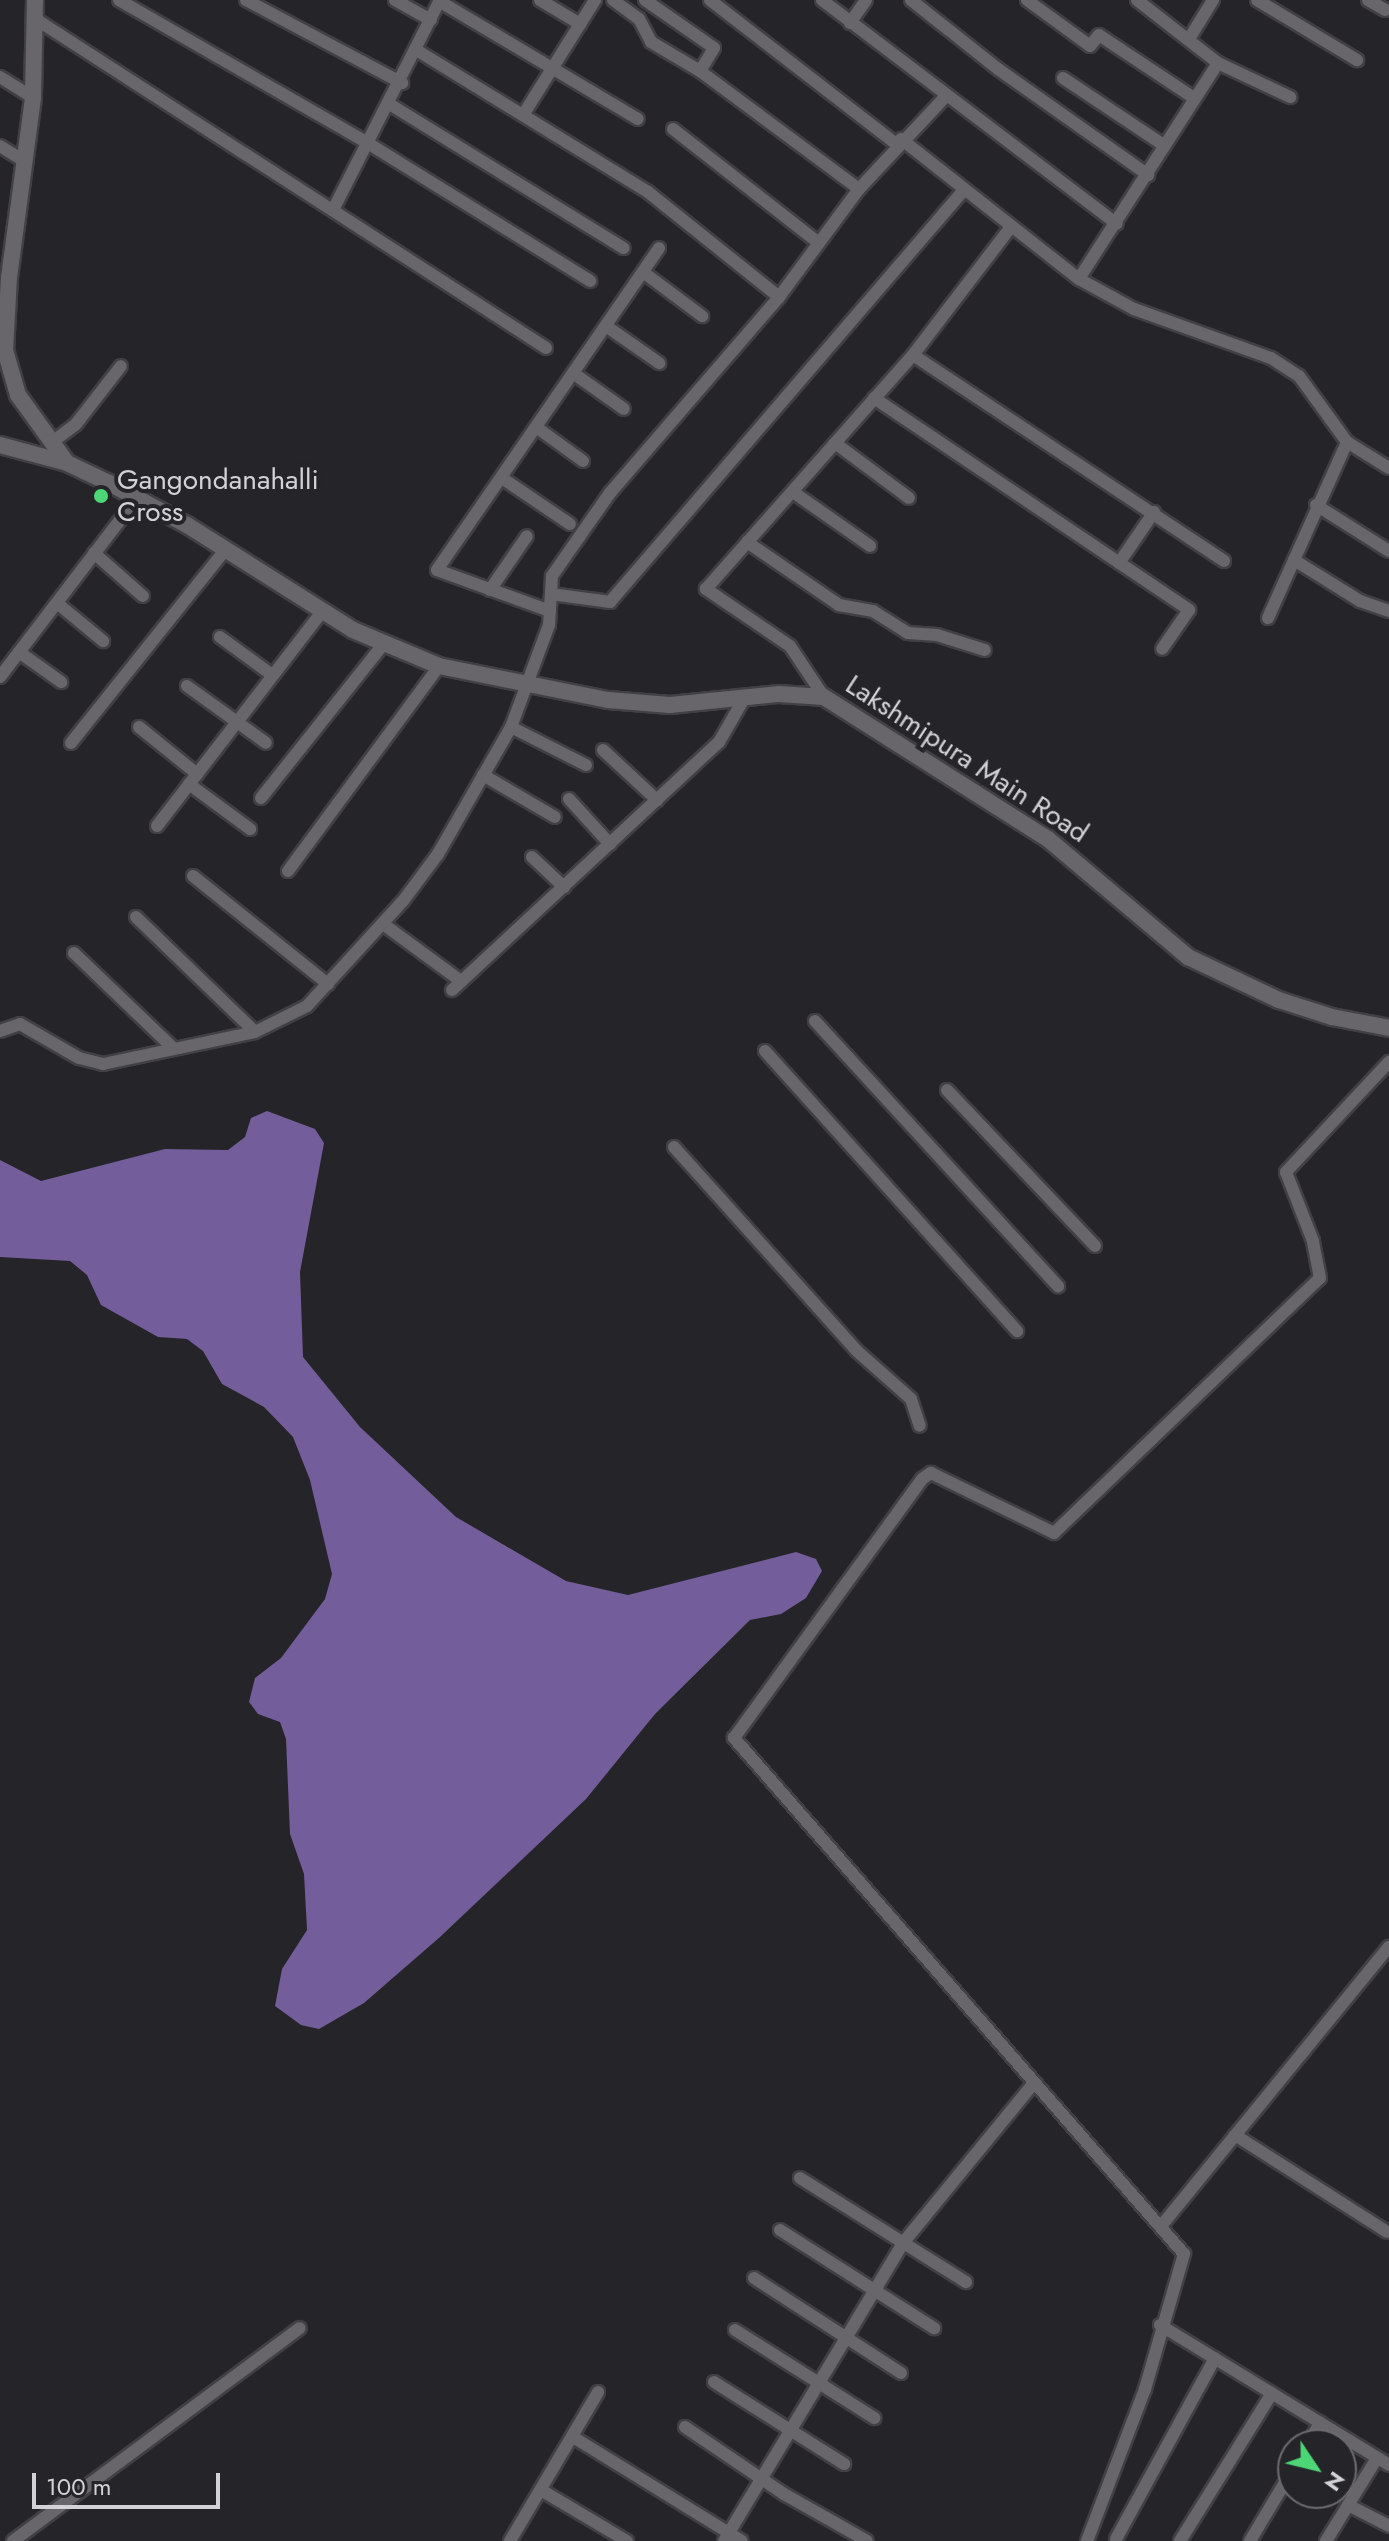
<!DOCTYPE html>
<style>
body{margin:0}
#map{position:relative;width:1389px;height:2541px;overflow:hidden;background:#252428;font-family:Jost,sans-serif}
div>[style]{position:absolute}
.water>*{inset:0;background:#735d9a}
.roads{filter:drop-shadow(2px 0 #414044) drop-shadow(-2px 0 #414044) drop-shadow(0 2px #414044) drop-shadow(0 -2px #414044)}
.street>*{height:12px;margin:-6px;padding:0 6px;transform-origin:6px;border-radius:6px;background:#68666b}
.secondary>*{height:16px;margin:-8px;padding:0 8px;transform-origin:8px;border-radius:8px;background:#68666b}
.dots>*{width:22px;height:22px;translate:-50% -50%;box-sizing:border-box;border:4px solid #252428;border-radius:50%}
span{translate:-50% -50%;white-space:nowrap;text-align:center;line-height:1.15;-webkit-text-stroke:8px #252428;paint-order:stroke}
.poi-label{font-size:28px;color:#d3d2d5}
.left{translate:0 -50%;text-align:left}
.street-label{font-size:28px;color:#d3d2d5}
.north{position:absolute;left:1277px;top:2429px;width:80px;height:80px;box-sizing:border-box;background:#252428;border:2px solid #6b6a6d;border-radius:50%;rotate:125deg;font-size:22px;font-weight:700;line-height:32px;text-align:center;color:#d3d2d5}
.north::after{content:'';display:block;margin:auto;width:28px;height:36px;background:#4cd676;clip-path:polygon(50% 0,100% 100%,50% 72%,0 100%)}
.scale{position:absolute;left:32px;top:2473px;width:188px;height:36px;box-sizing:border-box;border:4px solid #d3d2d5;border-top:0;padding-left:10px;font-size:24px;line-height:28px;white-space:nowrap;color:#d3d2d5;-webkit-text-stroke:6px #252428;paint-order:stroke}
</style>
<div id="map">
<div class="water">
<div style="clip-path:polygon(267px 1111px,315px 1129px,324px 1143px,300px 1272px,303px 1357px,360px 1427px,456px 1517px,566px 1581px,628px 1595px,796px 1552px,816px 1559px,822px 1571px,806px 1598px,781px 1614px,750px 1620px,655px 1714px,586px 1799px,440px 1937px,364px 2003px,319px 2029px,301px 2025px,275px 2006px,282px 1969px,307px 1930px,304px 1874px,290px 1834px,286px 1739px,280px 1722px,258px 1714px,249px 1702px,255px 1678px,281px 1658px,325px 1599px,332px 1574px,310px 1480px,293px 1437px,264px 1407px,222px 1384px,203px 1351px,187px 1339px,158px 1337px,101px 1305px,87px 1275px,70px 1261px,0 1257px,0 1160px,41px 1181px,165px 1149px,228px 1150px,245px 1137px,251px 1118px)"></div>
</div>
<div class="roads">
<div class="street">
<div style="left:119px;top:0;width:291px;rotate:29.9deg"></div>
<div style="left:371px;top:145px;width:258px;rotate:31.8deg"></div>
<div style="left:246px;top:0;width:177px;rotate:28deg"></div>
<div style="left:395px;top:0;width:41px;rotate:29.1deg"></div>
<div style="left:540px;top:0;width:47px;rotate:31deg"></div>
<div style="left:613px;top:0;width:32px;rotate:36deg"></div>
<div style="left:639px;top:19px;width:26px;rotate:62deg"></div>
<div style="left:651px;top:42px;width:57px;rotate:30.6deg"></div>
<div style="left:645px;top:0;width:84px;rotate:34.8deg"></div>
<div style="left:714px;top:48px;width:27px;rotate:121deg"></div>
<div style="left:700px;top:71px;width:198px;rotate:36.6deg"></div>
<div style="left:710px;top:0;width:235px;rotate:37.7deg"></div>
<div style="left:822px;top:0;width:370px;rotate:37.2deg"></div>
<div style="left:911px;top:0;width:111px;rotate:38.4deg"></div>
<div style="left:998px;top:69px;width:184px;rotate:35.2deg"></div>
<div style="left:1027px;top:0;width:78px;rotate:36.1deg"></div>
<div style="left:1090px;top:46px;width:14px;rotate:-51deg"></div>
<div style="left:1099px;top:35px;width:114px;rotate:33.6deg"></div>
<div style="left:1137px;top:0;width:103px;rotate:37.9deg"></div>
<div style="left:1218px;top:63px;width:257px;rotate:122.8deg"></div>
<div style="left:1079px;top:279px;width:63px;rotate:28.6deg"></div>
<div style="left:1134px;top:309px;width:145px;rotate:19.7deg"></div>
<div style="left:1271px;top:358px;width:33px;rotate:33deg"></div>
<div style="left:1299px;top:376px;width:82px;rotate:54deg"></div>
<div style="left:1347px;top:442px;width:49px;rotate:31.8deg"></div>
<div style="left:1257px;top:0;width:117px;rotate:31deg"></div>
<div style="left:1368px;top:0;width:20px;rotate:30deg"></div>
<div style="left:439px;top:1px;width:231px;rotate:30.7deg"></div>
<div style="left:34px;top:18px;width:609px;rotate:32.8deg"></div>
<div style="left:850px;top:23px;width:28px;rotate:-55deg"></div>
<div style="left:1189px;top:39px;width:46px;rotate:-58.4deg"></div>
<div style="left:418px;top:51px;width:270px;rotate:31.5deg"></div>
<div style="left:648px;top:192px;width:168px;rotate:38.7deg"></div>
<div style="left:1218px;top:63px;width:80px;rotate:25.3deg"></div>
<div style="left:0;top:77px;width:39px;rotate:32deg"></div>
<div style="left:1063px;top:78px;width:119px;rotate:33.7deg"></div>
<div style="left:391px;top:105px;width:273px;rotate:31.6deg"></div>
<div style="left:523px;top:115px;width:136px;rotate:-57.9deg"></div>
<div style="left:673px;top:129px;width:185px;rotate:38deg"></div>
<div style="left:901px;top:139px;width:226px;rotate:38.2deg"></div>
<div style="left:0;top:146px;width:31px;rotate:32deg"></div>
<div style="left:334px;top:208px;width:233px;rotate:-63deg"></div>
<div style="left:643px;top:272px;width:74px;rotate:36.7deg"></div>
<div style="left:606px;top:326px;width:65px;rotate:34.9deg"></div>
<div style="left:913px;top:355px;width:373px;rotate:33.5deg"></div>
<div style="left:573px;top:373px;width:62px;rotate:35.2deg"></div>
<div style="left:874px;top:398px;width:380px;rotate:33.9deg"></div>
<div style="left:1189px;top:610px;width:47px;rotate:124.7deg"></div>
<div style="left:536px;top:427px;width:58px;rotate:35.9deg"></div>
<div style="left:51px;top:443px;width:31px;rotate:-37deg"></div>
<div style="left:76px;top:424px;width:73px;rotate:-52.2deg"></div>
<div style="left:835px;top:443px;width:92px;rotate:36.6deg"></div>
<div style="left:502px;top:478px;width:82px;rotate:34.1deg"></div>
<div style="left:793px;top:492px;width:94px;rotate:35deg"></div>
<div style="left:1316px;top:505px;width:86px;rotate:32.2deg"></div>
<div style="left:747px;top:542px;width:112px;rotate:34.4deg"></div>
<div style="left:839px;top:605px;width:35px;rotate:10deg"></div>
<div style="left:873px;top:611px;width:41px;rotate:32.2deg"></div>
<div style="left:908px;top:633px;width:29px;rotate:4deg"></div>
<div style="left:937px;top:635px;width:50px;rotate:17.4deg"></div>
<div style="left:94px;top:553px;width:65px;rotate:41.3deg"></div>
<div style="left:1294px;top:560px;width:78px;rotate:31.8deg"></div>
<div style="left:1360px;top:601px;width:31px;rotate:19deg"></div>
<div style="left:1119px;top:563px;width:62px;rotate:-55.5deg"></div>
<div style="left:490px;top:590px;width:65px;rotate:-55.6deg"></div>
<div style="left:551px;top:594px;width:60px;rotate:7.7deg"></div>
<div style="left:610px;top:602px;width:542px;rotate:-49.34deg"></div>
<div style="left:57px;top:603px;width:60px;rotate:39.6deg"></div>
<div style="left:550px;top:611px;width:120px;rotate:-160.1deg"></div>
<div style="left:437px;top:570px;width:391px;rotate:-55.4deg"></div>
<div style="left:1268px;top:618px;width:193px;rotate:-65.8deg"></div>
<div style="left:220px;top:637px;width:63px;rotate:36deg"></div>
<div style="left:19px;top:652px;width:52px;rotate:35.5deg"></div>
<div style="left:0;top:677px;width:225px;rotate:-52.6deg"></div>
<div style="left:187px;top:686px;width:97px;rotate:35.8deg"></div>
<div style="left:824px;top:697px;width:61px;rotate:-123.7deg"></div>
<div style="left:790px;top:646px;width:102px;rotate:-145.8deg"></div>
<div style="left:706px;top:589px;width:312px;rotate:-48.5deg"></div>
<div style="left:913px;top:355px;width:160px;rotate:-52.6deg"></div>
<div style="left:139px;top:727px;width:75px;rotate:39deg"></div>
<div style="left:511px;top:727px;width:84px;rotate:26.9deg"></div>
<div style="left:71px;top:743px;width:248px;rotate:-51.4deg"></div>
<div style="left:603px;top:750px;width:74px;rotate:42.8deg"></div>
<div style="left:483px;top:775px;width:83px;rotate:30.3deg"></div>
<div style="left:189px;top:784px;width:76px;rotate:36.4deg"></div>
<div style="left:261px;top:798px;width:194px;rotate:-51.5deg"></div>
<div style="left:569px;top:799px;width:61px;rotate:47.7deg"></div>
<div style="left:157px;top:826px;width:270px;rotate:-52.4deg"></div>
<div style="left:532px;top:857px;width:44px;rotate:43.2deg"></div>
<div style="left:288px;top:871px;width:255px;rotate:-53.6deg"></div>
<div style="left:193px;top:876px;width:173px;rotate:38.7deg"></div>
<div style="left:136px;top:917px;width:165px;rotate:44deg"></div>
<div style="left:383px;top:924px;width:97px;rotate:36.2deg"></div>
<div style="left:74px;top:953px;width:136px;rotate:43.8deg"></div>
<div style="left:452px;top:990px;width:364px;rotate:-42.9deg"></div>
<div style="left:719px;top:742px;width:52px;rotate:-60deg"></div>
<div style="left:815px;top:1021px;width:360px;rotate:47.5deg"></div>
<div style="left:0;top:1031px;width:21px;rotate:-19deg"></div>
<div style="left:20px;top:1024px;width:68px;rotate:30deg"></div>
<div style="left:79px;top:1058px;width:25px;rotate:14deg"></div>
<div style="left:103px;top:1064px;width:155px;rotate:-11.9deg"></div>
<div style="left:255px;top:1032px;width:58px;rotate:-26.6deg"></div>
<div style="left:307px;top:1006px;width:142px;rotate:-47.6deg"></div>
<div style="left:403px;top:901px;width:59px;rotate:-53.3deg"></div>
<div style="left:438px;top:854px;width:146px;rotate:-60.1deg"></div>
<div style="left:511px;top:727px;width:109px;rotate:-69.6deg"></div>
<div style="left:549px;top:625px;width:49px;rotate:-86.5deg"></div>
<div style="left:552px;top:576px;width:101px;rotate:-55.1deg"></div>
<div style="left:610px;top:493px;width:259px;rotate:-49.2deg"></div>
<div style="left:779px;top:297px;width:134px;rotate:-53.5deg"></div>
<div style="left:859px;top:189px;width:127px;rotate:-46.9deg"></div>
<div style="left:765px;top:1051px;width:377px;rotate:48deg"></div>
<div style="left:947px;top:1090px;width:215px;rotate:46.5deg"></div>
<div style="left:674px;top:1147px;width:274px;rotate:48.1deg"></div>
<div style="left:857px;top:1351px;width:72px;rotate:41.6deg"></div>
<div style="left:911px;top:1399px;width:28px;rotate:72deg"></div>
<div style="left:1235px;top:2135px;width:180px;rotate:32.5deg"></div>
<div style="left:800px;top:2178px;width:196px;rotate:32.1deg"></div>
<div style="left:1162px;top:2225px;width:359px;rotate:-50.8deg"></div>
<div style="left:780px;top:2230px;width:183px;rotate:32.5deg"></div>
<div style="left:754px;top:2278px;width:175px;rotate:32.9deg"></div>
<div style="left:1160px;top:2325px;width:268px;rotate:31.4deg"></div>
<div style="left:735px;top:2330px;width:165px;rotate:32.3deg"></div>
<div style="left:714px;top:2382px;width:154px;rotate:32.2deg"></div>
<div style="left:685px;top:2427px;width:120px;rotate:34.1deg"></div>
<div style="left:784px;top:2494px;width:95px;rotate:29.5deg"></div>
<div style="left:573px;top:2437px;width:198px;rotate:31.6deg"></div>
<div style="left:1307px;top:2445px;width:26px;rotate:-59deg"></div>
<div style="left:541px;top:2490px;width:100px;rotate:30.7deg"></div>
<div style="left:1348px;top:2505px;width:46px;rotate:27.1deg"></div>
<div style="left:1116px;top:2539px;width:206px;rotate:-61.3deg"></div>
<div style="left:13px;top:2541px;width:357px;rotate:-36.6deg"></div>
<div style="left:510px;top:2541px;width:173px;rotate:-59.4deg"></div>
<div style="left:724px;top:2541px;width:348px;rotate:-59deg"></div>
<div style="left:903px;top:2243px;width:207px;rotate:-50.7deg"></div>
<div style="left:1087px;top:2541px;width:163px;rotate:-69.1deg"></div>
<div style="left:1145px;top:2389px;width:141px;rotate:-73.9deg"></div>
<div style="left:1184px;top:2254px;width:685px;rotate:-131.09deg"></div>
<div style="left:734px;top:1738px;width:320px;rotate:-54deg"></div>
<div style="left:922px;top:1479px;width:11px;rotate:-34deg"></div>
<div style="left:931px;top:1473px;width:137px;rotate:26deg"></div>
<div style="left:1054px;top:1533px;width:368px;rotate:-43.8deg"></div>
<div style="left:1320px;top:1278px;width:38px;rotate:-101deg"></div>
<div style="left:1313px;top:1241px;width:74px;rotate:-111.4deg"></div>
<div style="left:1286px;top:1172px;width:151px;rotate:-46.9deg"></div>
<div style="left:1180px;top:2541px;width:174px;rotate:-58.1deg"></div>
<div style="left:1250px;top:2541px;width:84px;rotate:-59.2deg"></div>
<div style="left:1326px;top:2541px;width:97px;rotate:-58.4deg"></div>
</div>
<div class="secondary">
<div style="left:35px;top:0;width:98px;rotate:91.2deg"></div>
<div style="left:33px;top:98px;width:181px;rotate:97.6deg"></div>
<div style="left:9px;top:277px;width:73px;rotate:93.1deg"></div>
<div style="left:5px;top:350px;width:47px;rotate:73.9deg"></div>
<div style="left:18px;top:395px;width:84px;rotate:54.2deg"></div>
<div style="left:0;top:445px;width:69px;rotate:15deg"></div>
<div style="left:67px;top:463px;width:47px;rotate:25.5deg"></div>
<div style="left:109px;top:483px;width:89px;rotate:28.3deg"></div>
<div style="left:187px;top:525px;width:196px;rotate:32.3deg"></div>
<div style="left:353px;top:630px;width:93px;rotate:22.7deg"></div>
<div style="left:439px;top:666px;width:172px;rotate:11.4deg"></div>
<div style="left:608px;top:700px;width:62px;rotate:4.6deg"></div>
<div style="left:670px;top:705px;width:110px;rotate:-5.8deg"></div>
<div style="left:779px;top:694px;width:45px;rotate:3.8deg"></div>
<div style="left:824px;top:697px;width:265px;rotate:32.4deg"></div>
<div style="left:1048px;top:839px;width:183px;rotate:40.1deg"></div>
<div style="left:1188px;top:957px;width:101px;rotate:25.3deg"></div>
<div style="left:1279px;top:1000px;width:56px;rotate:17.8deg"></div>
<div style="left:1332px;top:1017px;width:58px;rotate:10.9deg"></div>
</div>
</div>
<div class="dots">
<div style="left:101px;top:496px;background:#4cd676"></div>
</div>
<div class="poi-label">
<span class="left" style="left:117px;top:496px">Gangondanahalli<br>Cross</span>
</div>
<div class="street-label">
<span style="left:967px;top:759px;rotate:33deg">Lakshmipura Main Road</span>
</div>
<div class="north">N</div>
<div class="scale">100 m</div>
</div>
